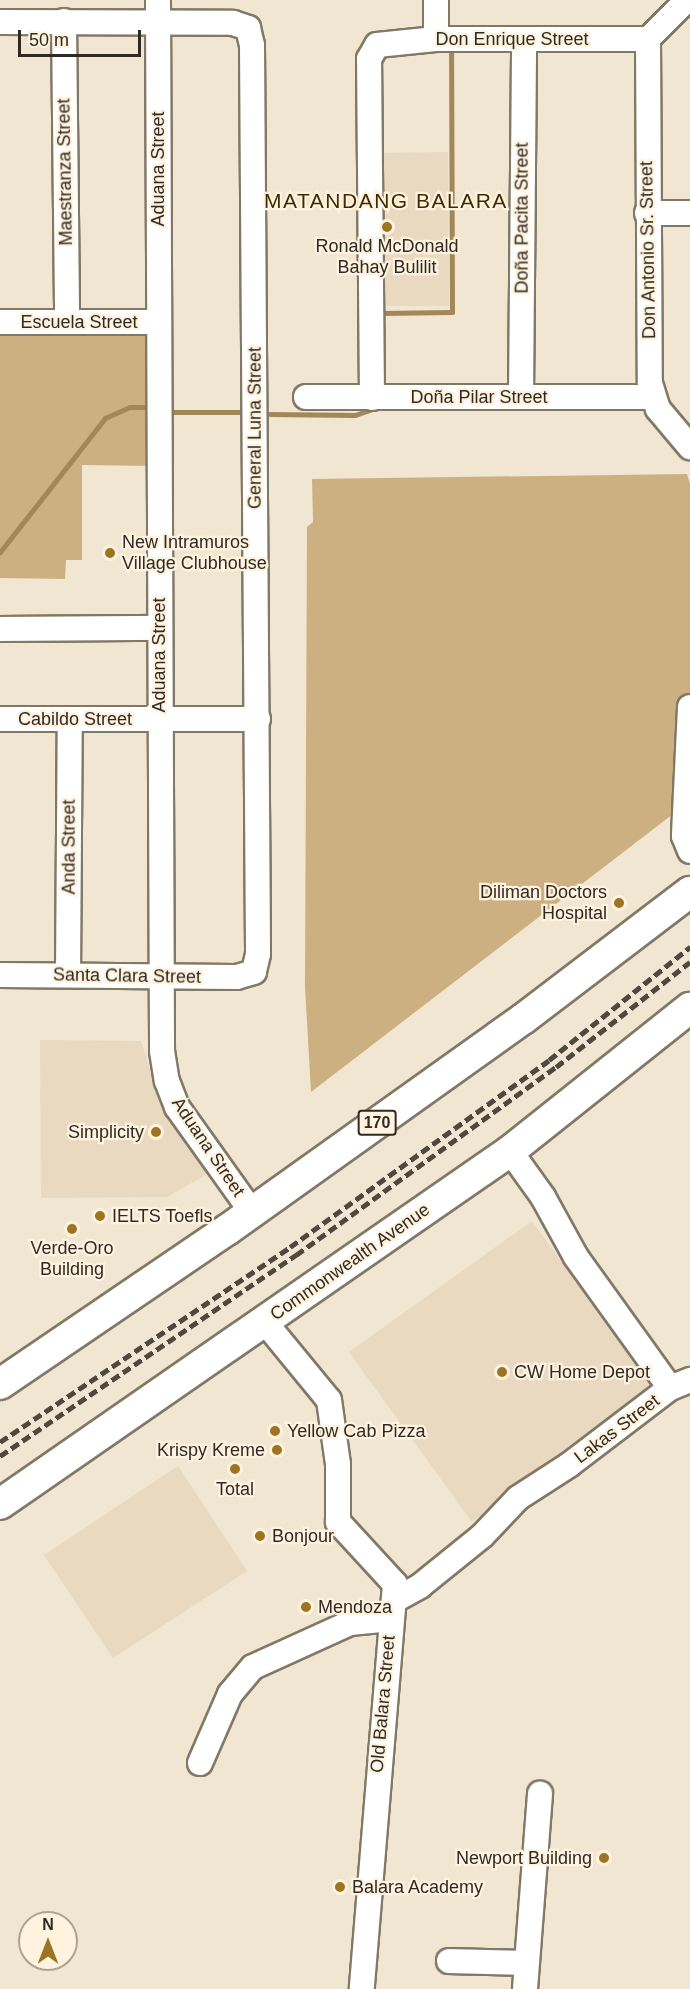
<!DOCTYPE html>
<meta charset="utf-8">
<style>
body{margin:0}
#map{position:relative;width:690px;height:1989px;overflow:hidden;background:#f1e6d2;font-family:Arial,sans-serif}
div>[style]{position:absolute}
.built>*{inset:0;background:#e8d9c0}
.forest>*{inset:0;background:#ccb081}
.stream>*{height:5px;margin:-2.5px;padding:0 2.5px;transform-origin:2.5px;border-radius:2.5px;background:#a28759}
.roads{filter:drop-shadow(2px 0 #827866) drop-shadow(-2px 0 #827866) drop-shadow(0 2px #827866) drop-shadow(0 -2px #827866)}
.minor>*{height:24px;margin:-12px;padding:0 12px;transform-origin:12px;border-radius:12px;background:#fff}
.major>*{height:30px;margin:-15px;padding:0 15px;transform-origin:15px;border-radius:15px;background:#fff}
.rail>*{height:4.5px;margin-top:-2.25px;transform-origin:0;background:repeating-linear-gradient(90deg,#4e483f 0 9px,transparent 0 13.5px)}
.dots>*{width:16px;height:16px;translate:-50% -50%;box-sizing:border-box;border:3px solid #fff3df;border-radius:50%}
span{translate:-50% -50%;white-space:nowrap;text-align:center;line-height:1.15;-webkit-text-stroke:4.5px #fff3df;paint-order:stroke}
.shield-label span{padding:2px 4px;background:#fff3df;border:2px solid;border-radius:4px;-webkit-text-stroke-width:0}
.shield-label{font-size:16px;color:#2f2a23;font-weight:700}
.street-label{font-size:18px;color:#2f2a23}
.poi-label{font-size:18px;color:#2f2a23}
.left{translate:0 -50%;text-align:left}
.right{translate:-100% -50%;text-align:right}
.quarter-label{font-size:21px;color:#3f2c04;letter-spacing:1.5px}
.north{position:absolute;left:18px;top:1911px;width:60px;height:60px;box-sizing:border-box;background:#fff3df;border:2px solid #aca394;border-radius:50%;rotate:0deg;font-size:16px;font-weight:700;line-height:24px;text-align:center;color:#2f2a23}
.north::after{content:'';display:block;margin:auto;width:21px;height:27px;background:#9d7522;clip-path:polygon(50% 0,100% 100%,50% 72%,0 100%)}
.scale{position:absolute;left:18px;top:30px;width:123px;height:27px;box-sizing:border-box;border:3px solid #2f2a23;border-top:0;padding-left:8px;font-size:18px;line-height:21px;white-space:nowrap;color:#2f2a23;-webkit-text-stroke:4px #fff3df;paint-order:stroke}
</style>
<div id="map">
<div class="built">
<div style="clip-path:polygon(448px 152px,449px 306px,376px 306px,375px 153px)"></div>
<div style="clip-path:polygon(40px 1040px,141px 1041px,163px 1109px,209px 1173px,167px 1197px,41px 1198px)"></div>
<div style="clip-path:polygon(532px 1221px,655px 1392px,472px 1522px,349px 1352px)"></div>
<div style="clip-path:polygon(178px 1466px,247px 1571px,113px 1658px,44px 1555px)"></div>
</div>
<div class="forest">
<div style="clip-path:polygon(153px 327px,154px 466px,82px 465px,82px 560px,66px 560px,65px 579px,0 578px,0 328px)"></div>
<div style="clip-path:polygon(687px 474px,690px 484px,690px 801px,311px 1092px,305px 987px,307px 527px,313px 522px,312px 479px)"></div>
</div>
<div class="stream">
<div style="left:380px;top:313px;width:72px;rotate:-0.8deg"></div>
<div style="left:452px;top:312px;width:259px;rotate:-90.2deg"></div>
<div style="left:170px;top:412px;width:73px"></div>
<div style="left:270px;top:414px;width:85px;rotate:0.7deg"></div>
<div style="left:355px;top:415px;width:24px;rotate:-19deg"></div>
<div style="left:0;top:552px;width:170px;rotate:-51.9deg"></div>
<div style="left:105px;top:418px;width:27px;rotate:-24deg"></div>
<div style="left:130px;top:407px;width:18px"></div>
</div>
<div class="roads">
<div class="minor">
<div style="left:158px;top:0;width:1051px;rotate:89.78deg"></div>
<div style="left:162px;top:1051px;width:30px;rotate:81deg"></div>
<div style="left:167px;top:1081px;width:28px;rotate:69deg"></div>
<div style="left:177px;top:1107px;width:129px;rotate:54.5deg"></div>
<div style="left:64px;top:21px;width:301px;rotate:89.4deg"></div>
<div style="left:0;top:22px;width:233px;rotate:0.2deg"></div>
<div style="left:233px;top:23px;width:16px;rotate:18deg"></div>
<div style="left:248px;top:28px;width:17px;rotate:77deg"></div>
<div style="left:252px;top:45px;width:909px;rotate:89.62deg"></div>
<div style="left:258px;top:954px;width:18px;rotate:103deg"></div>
<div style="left:254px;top:972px;width:18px;rotate:164deg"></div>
<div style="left:237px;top:977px;width:237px;rotate:-179.5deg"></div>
<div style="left:436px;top:39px;width:39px;rotate:-90deg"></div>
<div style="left:648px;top:39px;width:344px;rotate:89.7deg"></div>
<div style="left:650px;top:383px;width:27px;rotate:73deg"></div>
<div style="left:658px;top:409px;width:50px;rotate:49.9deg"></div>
<div style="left:648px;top:39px;width:55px;rotate:-45deg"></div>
<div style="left:647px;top:213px;width:43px"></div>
<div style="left:0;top:322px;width:158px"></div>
<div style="left:306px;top:397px;width:346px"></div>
<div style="left:521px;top:397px;width:358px;rotate:-89.5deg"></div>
<div style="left:372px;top:398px;width:339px;rotate:-90.5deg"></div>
<div style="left:369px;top:59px;width:16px;rotate:-60deg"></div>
<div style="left:377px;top:45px;width:59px;rotate:-5.8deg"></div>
<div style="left:436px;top:39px;width:212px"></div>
<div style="left:0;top:629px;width:159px;rotate:-0.4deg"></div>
<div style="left:690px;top:707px;width:129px;rotate:92.7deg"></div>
<div style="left:684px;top:836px;width:16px;rotate:68deg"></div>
<div style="left:0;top:719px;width:258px"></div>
<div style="left:68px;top:975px;width:256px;rotate:-89.6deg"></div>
<div style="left:510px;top:1151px;width:57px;rotate:54.3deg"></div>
<div style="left:543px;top:1197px;width:68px;rotate:61.2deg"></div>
<div style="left:576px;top:1257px;width:161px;rotate:54.3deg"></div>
<div style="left:264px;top:1321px;width:102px;rotate:50.6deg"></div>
<div style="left:329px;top:1400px;width:65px;rotate:82deg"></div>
<div style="left:338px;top:1464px;width:58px;rotate:90deg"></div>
<div style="left:338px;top:1522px;width:84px;rotate:47.4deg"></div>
<div style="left:395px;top:1584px;width:406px;rotate:94.7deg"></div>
<div style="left:395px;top:1600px;width:29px;rotate:-29deg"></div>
<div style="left:420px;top:1586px;width:80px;rotate:-38.9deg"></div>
<div style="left:482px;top:1536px;width:52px;rotate:-46.5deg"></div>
<div style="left:518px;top:1498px;width:61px;rotate:-32.9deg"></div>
<div style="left:569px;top:1465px;width:127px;rotate:-37.3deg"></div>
<div style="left:670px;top:1388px;width:22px;rotate:-22deg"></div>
<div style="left:200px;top:1763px;width:75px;rotate:-66.5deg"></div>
<div style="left:230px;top:1694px;width:35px;rotate:-50deg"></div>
<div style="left:253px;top:1667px;width:107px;rotate:-24.4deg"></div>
<div style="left:350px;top:1623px;width:42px;rotate:-5.4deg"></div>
<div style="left:449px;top:1961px;width:77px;rotate:1.5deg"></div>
<div style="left:525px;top:1989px;width:196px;rotate:-85.6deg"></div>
</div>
<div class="major">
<div style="left:0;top:1384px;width:274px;rotate:-34.2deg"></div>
<div style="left:227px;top:1230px;width:364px;rotate:-35.5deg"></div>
<div style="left:523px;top:1019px;width:210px;rotate:-37.3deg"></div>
<div style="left:0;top:1504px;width:620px;rotate:-34.69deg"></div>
<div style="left:510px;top:1151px;width:230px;rotate:-38.5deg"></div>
</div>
</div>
<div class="rail">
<div style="left:0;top:1442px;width:349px;rotate:-33.9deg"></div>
<div style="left:290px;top:1247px;width:319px;rotate:-35.8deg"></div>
<div style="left:549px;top:1060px;width:181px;rotate:-38.7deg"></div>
<div style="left:0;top:1456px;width:358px;rotate:-34.2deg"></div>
<div style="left:296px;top:1255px;width:321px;rotate:-35.9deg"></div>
<div style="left:556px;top:1067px;width:170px;rotate:-38.1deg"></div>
</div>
<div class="dots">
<div style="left:387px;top:227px;background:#9d7522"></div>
<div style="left:110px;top:553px;background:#9d7522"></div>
<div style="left:619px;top:903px;background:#9d7522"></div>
<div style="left:156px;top:1132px;background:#9d7522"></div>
<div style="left:100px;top:1216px;background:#9d7522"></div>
<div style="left:72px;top:1229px;background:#9d7522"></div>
<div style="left:502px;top:1372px;background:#9d7522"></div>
<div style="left:275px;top:1431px;background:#9d7522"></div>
<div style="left:277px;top:1450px;background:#9d7522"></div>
<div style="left:235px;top:1469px;background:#9d7522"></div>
<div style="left:260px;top:1536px;background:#9d7522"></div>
<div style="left:306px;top:1607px;background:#9d7522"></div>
<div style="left:604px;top:1858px;background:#9d7522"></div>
<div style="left:340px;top:1887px;background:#9d7522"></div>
</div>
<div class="shield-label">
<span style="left:377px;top:1123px">170</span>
</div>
<div class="street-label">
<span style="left:512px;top:39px">Don Enrique Street</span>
<span style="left:158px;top:169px;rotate:-90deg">Aduana Street</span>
<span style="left:65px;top:172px;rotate:-91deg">Maestranza Street</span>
<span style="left:522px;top:218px;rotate:-90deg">Doña Pacita Street</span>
<span style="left:648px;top:250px;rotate:-91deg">Don Antonio Sr. Street</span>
<span style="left:79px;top:322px">Escuela Street</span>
<span style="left:479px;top:397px">Doña Pilar Street</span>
<span style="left:255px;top:428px;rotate:-90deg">General Luna Street</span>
<span style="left:159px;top:655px;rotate:-90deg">Aduana Street</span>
<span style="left:75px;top:719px">Cabildo Street</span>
<span style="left:69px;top:847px;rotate:-90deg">Anda Street</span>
<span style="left:127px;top:976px;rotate:1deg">Santa Clara Street</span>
<span style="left:208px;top:1147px;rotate:56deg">Aduana Street</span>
<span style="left:350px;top:1262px;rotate:-35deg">Commonwealth Avenue</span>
<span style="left:617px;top:1429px;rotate:-37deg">Lakas Street</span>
<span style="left:383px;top:1704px;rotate:-85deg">Old Balara Street</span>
</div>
<div class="poi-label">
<span style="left:387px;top:257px">Ronald McDonald<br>Bahay Bulilit</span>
<span class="left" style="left:122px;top:553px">New Intramuros<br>Village Clubhouse</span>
<span class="right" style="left:607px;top:903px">Diliman Doctors<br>Hospital</span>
<span class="right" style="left:144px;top:1132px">Simplicity</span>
<span class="left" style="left:112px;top:1216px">IELTS Toefls</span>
<span style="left:72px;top:1259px">Verde-Oro<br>Building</span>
<span class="left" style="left:514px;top:1372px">CW Home Depot</span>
<span class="left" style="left:287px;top:1431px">Yellow Cab Pizza</span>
<span class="right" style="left:265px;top:1450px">Krispy Kreme</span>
<span style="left:235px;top:1489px">Total</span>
<span class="left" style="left:272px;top:1536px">Bonjour</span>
<span class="left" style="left:318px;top:1607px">Mendoza</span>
<span class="right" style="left:592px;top:1858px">Newport Building</span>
<span class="left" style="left:352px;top:1887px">Balara Academy</span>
</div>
<div class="quarter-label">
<span style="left:386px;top:201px">MATANDANG BALARA</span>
</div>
<div class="north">N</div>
<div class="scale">50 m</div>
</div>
